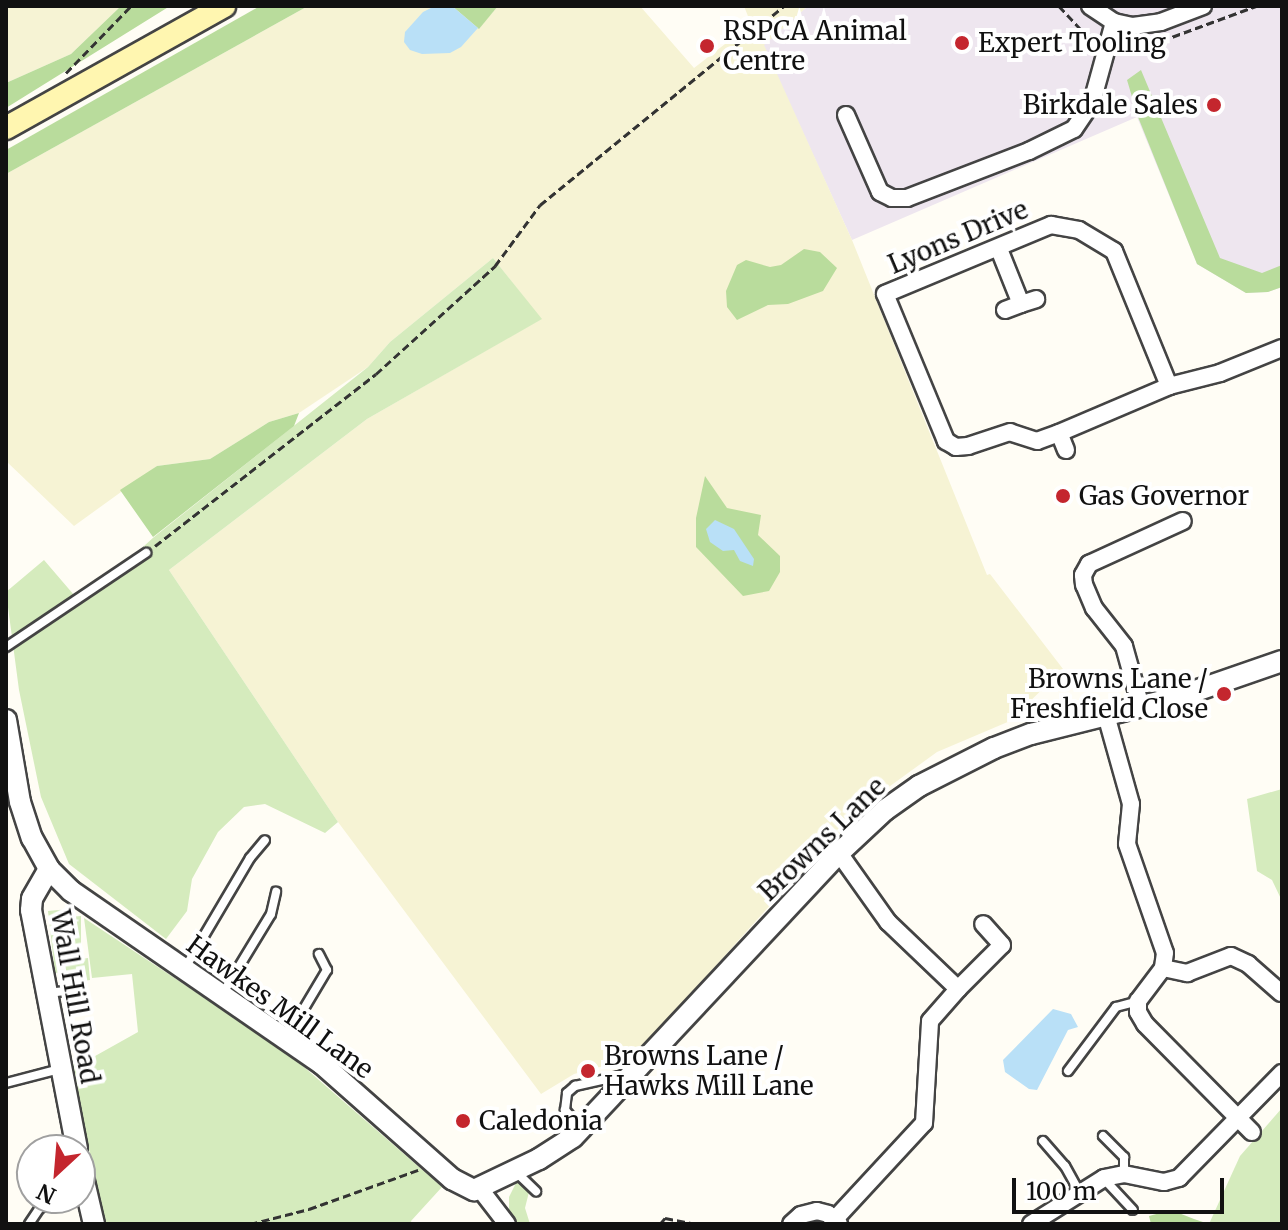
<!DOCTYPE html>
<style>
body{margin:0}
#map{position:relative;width:1288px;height:1230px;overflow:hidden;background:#fffdf5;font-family:Merriweather,serif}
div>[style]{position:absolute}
.industrial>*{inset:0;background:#eee6ef}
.farmland>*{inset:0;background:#f6f3d4}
.green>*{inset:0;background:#d5ebbd}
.forest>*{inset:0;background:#b9dc9c}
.water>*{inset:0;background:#b9e0f7}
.path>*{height:3px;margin-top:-1.5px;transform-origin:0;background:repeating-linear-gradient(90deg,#333 0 8px,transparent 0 12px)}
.roads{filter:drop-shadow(2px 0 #444) drop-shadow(-2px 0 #444) drop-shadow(0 2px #444) drop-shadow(0 -2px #444)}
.service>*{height:8px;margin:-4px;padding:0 4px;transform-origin:4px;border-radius:4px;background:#fff}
.minor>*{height:16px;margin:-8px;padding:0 8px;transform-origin:8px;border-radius:8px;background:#fff}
.tertiary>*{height:20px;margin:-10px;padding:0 10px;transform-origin:10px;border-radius:10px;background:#fff}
.secondary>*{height:22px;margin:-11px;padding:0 11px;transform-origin:11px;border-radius:11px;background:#fff6b0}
.dots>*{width:22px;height:22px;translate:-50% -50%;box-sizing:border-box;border:4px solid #fff;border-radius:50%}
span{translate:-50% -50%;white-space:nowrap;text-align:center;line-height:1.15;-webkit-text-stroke:8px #fff;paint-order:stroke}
.poi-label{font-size:26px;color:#111}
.left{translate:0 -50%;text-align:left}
.right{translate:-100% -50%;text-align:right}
.street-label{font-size:26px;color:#111}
.frame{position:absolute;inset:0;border:8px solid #111;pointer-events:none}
.north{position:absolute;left:16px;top:1134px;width:80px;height:80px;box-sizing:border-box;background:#fff;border:2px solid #a0a0a0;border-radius:50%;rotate:206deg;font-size:22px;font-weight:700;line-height:32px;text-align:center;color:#111}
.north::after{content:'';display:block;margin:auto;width:28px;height:36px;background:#c4262e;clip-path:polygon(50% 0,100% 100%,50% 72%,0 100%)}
.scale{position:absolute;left:1012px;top:1178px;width:212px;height:36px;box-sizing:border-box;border:4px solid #111;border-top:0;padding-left:10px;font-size:24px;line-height:28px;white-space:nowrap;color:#111;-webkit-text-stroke:6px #fff;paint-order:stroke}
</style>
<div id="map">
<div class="industrial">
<div style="clip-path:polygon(808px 6px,1282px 6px,1282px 287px,1268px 292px,1246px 293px,1197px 264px,1137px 117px,852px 240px,763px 45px)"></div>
</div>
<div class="farmland">
<div style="clip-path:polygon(6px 6px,121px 6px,71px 54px,6px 83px)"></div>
<div style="clip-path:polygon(308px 6px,452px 6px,479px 28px,498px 6px,640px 6px,694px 68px,751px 24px,744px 6px,808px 6px,764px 45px,852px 240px,987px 575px,990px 574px,1063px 669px,1010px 721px,937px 752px,886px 789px,800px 872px,633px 1058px,574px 1074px,541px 1094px,338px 822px,169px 570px,367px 419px,541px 319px,493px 258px,390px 342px,368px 367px,299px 413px,269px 422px,210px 459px,157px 466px,74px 526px,6px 461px,6px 174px)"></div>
</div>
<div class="green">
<div style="clip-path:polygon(493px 258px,542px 319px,367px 419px,169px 570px,338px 822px,325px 833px,265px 804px,244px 807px,218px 832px,192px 879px,187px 911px,166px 939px,69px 864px,41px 797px,19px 690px,6px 592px,44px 560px,74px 595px,124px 564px,154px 537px,368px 367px,390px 342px)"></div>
<div style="clip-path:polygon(1282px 789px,1282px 901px,1272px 880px,1257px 871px,1247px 799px)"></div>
<div style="clip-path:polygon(69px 909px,70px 917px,81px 916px,81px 959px,88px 958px,90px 980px,76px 982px,74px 970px,55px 973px,48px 911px)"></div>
<div style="clip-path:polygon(84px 918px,289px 1054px,442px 1187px,411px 1221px,412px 1224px,105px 1224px,71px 1065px,88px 1060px,138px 1032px,132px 974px,92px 978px)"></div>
<div style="clip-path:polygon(1282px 1108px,1282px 1224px,1209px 1224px,1240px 1156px)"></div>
<div style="clip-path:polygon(518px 1179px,529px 1192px,525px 1208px,530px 1224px,515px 1224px,509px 1217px,509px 1197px)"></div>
</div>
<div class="forest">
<div style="clip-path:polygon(121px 6px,170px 6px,6px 108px,6px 83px,71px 54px)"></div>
<div style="clip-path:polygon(260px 6px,308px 6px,6px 174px,6px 150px)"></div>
<div style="clip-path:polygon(452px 6px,498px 6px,479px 29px)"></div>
<div style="clip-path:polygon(1141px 70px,1220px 258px,1262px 273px,1282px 265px,1282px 287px,1268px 292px,1246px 293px,1197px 264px,1138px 117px,1127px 80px)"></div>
<div style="clip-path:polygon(804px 249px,820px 252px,837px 268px,823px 291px,788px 304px,768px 305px,737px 320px,727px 307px,726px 291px,737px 265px,746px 260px,770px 267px,781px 265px)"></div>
<div style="clip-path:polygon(299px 413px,294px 426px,153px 537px,120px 490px,157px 466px,210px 459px,269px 422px)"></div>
<div style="clip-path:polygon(705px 476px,727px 508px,761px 515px,758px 535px,780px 556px,780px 572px,769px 591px,743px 596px,696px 547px,696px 518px)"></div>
<div style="clip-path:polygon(1171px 1210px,1194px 1219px,1209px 1224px,1151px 1224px,1149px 1216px)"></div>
</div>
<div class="water">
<div style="clip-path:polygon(435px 6px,452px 6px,478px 28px,461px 47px,450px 53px,422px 54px,410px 50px,404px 42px,405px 32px,423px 12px)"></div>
<div style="clip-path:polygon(715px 520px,734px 529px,754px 559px,753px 566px,740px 561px,734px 550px,723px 551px,710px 542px,706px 529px)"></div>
<div style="clip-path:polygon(1053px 1009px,1071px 1014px,1078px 1027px,1068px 1030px,1037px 1090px,1029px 1089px,1005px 1072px,1003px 1060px)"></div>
</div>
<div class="path">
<div style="left:1059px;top:6px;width:35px;rotate:47deg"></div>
<div style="left:1083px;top:32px;width:11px;rotate:22deg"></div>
<div style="left:1124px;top:45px;width:26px"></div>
<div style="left:1150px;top:45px;width:113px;rotate:-20.2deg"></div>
<div style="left:66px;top:73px;width:93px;rotate:-45.9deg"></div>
<div style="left:155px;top:546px;width:280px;rotate:-37.9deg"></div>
<div style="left:376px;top:374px;width:161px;rotate:-42.2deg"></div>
<div style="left:495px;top:266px;width:76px;rotate:-53.6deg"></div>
<div style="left:540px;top:205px;width:315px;rotate:-39.2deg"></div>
<div style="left:250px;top:1224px;width:61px;rotate:-14.3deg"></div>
<div style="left:309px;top:1209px;width:116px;rotate:-19.7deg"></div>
<div style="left:660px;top:1224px;width:8px;rotate:-50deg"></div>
<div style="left:665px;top:1218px;width:33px;rotate:11deg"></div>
</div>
<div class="roads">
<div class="service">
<div style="left:6px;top:647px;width:169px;rotate:-33.9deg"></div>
<div style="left:185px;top:968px;width:128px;rotate:-59.4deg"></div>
<div style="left:250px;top:858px;width:23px;rotate:-50deg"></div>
<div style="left:48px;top:993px;width:23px;rotate:-7deg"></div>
<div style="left:223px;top:993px;width:92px;rotate:-58.7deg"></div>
<div style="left:271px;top:914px;width:23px;rotate:-77deg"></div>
<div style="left:287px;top:1037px;width:78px;rotate:-59.2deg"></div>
<div style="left:327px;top:970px;width:18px;rotate:-117deg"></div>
<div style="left:1068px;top:1071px;width:80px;rotate:-53.1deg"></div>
<div style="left:1116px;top:1007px;width:23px;rotate:-15deg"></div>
<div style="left:6px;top:1083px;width:56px;rotate:-14.5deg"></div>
<div style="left:585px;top:1122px;width:14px;rotate:-163deg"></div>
<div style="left:572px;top:1118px;width:11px;rotate:-131deg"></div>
<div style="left:565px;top:1110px;width:17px;rotate:-83deg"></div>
<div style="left:567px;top:1093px;width:11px;rotate:-41deg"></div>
<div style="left:575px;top:1086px;width:50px;rotate:-12.7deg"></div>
<div style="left:1103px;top:1136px;width:30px;rotate:45deg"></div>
<div style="left:1124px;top:1157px;width:17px;rotate:90deg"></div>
<div style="left:1043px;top:1141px;width:33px;rotate:49deg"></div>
<div style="left:1065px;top:1166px;width:29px;rotate:61deg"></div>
<div style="left:516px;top:1172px;width:28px;rotate:44deg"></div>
<div style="left:1104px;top:1179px;width:42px;rotate:46.9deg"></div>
<div style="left:29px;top:1224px;width:18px;rotate:-56deg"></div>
<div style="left:39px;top:1209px;width:20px;rotate:-33deg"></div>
</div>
<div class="minor">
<div style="left:1090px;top:6px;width:29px;rotate:34deg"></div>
<div style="left:1114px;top:22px;width:19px;rotate:12deg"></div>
<div style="left:1133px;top:26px;width:28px;rotate:-8deg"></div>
<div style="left:1161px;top:22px;width:45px;rotate:-20.9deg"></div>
<div style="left:846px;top:115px;width:84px;rotate:66.2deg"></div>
<div style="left:880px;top:192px;width:13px;rotate:27deg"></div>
<div style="left:892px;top:198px;width:15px"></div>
<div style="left:907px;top:198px;width:131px;rotate:-21.1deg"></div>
<div style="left:1029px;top:151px;width:50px;rotate:-26.1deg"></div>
<div style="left:1074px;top:129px;width:32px;rotate:-56deg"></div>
<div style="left:1092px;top:102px;width:83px;rotate:-74.6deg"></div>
<div style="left:999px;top:249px;width:59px;rotate:68.2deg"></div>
<div style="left:1021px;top:304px;width:16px;rotate:-18deg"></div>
<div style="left:1005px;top:310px;width:17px;rotate:-21deg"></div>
<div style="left:1059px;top:433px;width:23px;rotate:160deg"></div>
<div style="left:1037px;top:441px;width:28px;rotate:-162deg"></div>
<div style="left:1010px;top:432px;width:44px;rotate:161.6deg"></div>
<div style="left:968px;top:446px;width:12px;rotate:175deg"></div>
<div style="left:956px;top:447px;width:12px;rotate:-149deg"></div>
<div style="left:946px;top:441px;width:159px;rotate:-112.5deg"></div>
<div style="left:885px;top:294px;width:180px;rotate:-22.6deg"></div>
<div style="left:1051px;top:225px;width:28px;rotate:10deg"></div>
<div style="left:1079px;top:230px;width:41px;rotate:31deg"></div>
<div style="left:1114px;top:251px;width:146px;rotate:67.8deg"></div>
<div style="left:1169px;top:386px;width:53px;rotate:-14.3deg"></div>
<div style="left:1220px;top:373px;width:67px;rotate:-22deg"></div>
<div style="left:1066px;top:450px;width:18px;rotate:-112deg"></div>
<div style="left:1059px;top:433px;width:120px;rotate:-23.1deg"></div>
<div style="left:1141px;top:707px;width:63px;rotate:-105.6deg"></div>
<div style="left:1124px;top:646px;width:48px;rotate:-128.3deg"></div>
<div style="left:1094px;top:608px;width:25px;rotate:-113deg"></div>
<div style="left:1084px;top:585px;width:10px;rotate:-96deg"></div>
<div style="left:1083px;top:575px;width:13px;rotate:-61deg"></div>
<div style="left:1089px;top:564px;width:103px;rotate:-24.6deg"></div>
<div style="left:1106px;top:715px;width:92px;rotate:74.3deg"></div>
<div style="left:1131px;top:804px;width:40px;rotate:95.7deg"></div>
<div style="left:1127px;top:844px;width:115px;rotate:70.8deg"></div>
<div style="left:1165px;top:953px;width:15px;rotate:98deg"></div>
<div style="left:1163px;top:968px;width:41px;rotate:127.1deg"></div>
<div style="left:1138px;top:1001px;width:11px;rotate:90deg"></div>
<div style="left:1138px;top:1012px;width:14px;rotate:60deg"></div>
<div style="left:1145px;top:1024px;width:152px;rotate:45.3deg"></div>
<div style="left:839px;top:853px;width:85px;rotate:54.6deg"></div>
<div style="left:888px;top:922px;width:97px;rotate:43.7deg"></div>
<div style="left:958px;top:989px;width:62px;rotate:-45deg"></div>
<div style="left:1002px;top:945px;width:28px;rotate:-132deg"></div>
<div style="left:1163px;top:968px;width:25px;rotate:12deg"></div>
<div style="left:1187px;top:973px;width:47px;rotate:-21.1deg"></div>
<div style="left:1231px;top:956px;width:19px;rotate:25deg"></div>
<div style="left:1248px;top:964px;width:44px;rotate:41.3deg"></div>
<div style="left:480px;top:1189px;width:44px;rotate:52.4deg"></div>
<div style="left:835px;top:1219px;width:131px;rotate:-47.2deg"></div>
<div style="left:924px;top:1123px;width:102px;rotate:-86.6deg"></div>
<div style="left:930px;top:1021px;width:43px;rotate:-48.8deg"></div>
<div style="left:791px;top:1224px;width:13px;rotate:-42deg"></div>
<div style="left:801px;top:1215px;width:16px;rotate:-14deg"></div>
<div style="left:817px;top:1211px;width:11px;rotate:15deg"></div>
<div style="left:828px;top:1214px;width:15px;rotate:42deg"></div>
<div style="left:1031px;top:1224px;width:86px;rotate:-32.2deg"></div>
<div style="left:1104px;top:1178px;width:20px;rotate:-11deg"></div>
<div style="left:1124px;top:1174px;width:41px;rotate:11.3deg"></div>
<div style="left:1164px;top:1182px;width:16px;rotate:-15deg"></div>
<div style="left:1179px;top:1178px;width:147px;rotate:-45.6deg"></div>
</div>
<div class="tertiary">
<div style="left:6px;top:720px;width:83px;rotate:80.3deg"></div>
<div style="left:20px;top:802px;width:38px;rotate:72deg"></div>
<div style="left:32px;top:838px;width:35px;rotate:61deg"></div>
<div style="left:49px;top:869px;width:31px;rotate:45deg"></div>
<div style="left:71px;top:891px;width:305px;rotate:34.6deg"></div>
<div style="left:322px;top:1064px;width:174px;rotate:41.5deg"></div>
<div style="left:452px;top:1179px;width:25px;rotate:27deg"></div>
<div style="left:474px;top:1190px;width:72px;rotate:-25.5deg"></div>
<div style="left:539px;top:1159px;width:40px;rotate:-32.9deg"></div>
<div style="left:573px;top:1137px;width:389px;rotate:-46.9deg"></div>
<div style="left:839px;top:853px;width:63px;rotate:-43.1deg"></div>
<div style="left:885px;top:810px;width:42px;rotate:-35.2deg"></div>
<div style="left:919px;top:786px;width:84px;rotate:-26.9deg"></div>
<div style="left:994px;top:748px;width:40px;rotate:-21deg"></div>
<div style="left:1031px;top:734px;width:152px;rotate:-14.1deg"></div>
<div style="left:1178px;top:697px;width:110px;rotate:-19.1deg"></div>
<div style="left:49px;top:869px;width:34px;rotate:120deg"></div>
<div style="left:32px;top:899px;width:11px;rotate:95deg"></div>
<div style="left:31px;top:910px;width:244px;rotate:79.1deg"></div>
<div style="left:80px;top:1164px;width:62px;rotate:76.9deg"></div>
</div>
<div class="secondary">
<div style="left:6px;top:128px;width:250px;rotate:-29.2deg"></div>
</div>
</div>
<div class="dots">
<div style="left:962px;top:43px;background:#c4262e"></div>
<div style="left:707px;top:46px;background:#c4262e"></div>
<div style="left:1214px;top:105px;background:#c4262e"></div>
<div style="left:1063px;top:496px;background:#c4262e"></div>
<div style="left:1224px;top:694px;background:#c4262e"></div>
<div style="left:588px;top:1071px;background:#c4262e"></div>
<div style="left:463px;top:1121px;background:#c4262e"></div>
</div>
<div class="poi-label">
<span class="left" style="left:723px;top:46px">RSPCA Animal<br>Centre</span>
<span class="left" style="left:978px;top:43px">Expert Tooling</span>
<span class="right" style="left:1198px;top:105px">Birkdale Sales</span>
<span class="left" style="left:1079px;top:496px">Gas Governor</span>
<span class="right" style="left:1208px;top:694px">Browns Lane /<br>Freshfield Close</span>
<span class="left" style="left:604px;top:1071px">Browns Lane /<br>Hawks Mill Lane</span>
<span class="left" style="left:479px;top:1121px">Caledonia</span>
</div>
<div class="street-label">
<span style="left:958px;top:237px;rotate:-23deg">Lyons Drive</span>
<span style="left:822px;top:839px;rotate:-44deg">Browns Lane</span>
<span style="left:75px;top:997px;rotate:80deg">Wall Hill Road</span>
<span style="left:280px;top:1007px;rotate:36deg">Hawkes Mill Lane</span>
</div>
<div class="frame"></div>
<div class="north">N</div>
<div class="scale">100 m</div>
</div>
